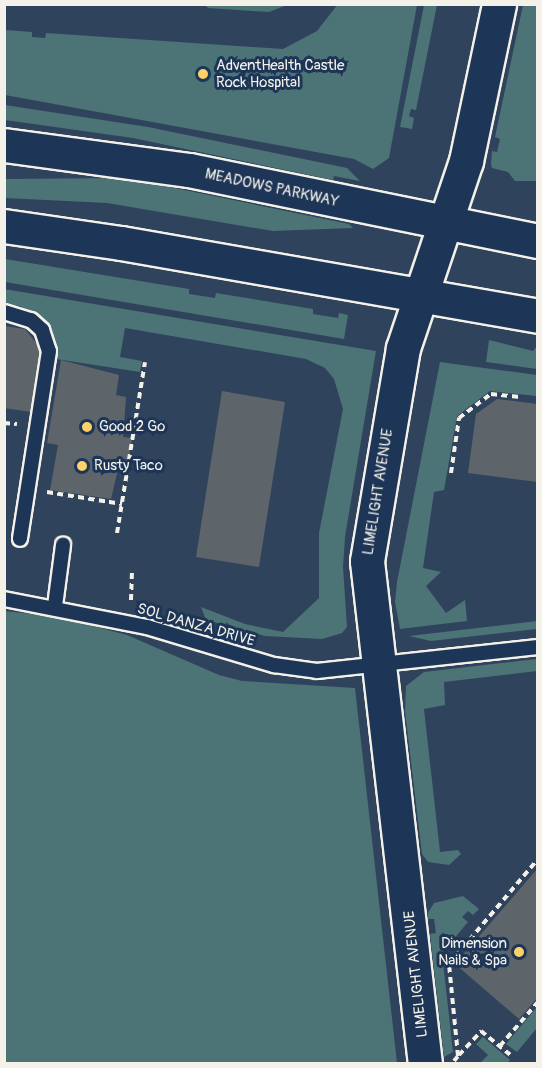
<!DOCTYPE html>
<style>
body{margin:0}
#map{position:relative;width:542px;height:1068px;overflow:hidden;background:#30435d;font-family:Pangolin,sans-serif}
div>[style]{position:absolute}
.green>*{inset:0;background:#4c7376}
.building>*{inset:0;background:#5e656a}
.path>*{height:4px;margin-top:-2px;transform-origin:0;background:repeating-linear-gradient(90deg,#f4f1e8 0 6px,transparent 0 10.5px)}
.roads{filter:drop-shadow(2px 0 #f4f1e8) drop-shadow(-2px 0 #f4f1e8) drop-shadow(0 2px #f4f1e8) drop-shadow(0 -2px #f4f1e8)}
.lane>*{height:14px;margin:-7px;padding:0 7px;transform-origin:7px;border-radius:7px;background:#1d3557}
.secondary>*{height:33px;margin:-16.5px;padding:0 16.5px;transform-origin:16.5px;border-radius:16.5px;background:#1d3557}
.dots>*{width:16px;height:16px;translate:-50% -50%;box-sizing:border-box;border:3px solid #1d3557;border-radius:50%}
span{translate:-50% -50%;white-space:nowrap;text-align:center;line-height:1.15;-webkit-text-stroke:6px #1d3557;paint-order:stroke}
.poi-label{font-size:15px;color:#f4f1e8}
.left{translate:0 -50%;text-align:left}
.right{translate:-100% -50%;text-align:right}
.street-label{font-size:15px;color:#f4f1e8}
.frame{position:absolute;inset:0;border:6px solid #f4f1e8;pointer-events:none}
</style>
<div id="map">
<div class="green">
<div style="clip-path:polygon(338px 4px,417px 5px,389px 158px,373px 169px,354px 159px,5px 95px,5px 30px,32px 32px,32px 37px,45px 38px,46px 33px,283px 49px,317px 31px)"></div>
<div style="clip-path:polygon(205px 5px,205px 4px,287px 5px,269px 12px,208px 8px)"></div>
<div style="clip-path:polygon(424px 5px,437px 5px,416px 110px,411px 109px,409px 116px,414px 118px,412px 129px,400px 127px)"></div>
<div style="clip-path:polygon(523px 5px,537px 5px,537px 181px,515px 181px,508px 172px,492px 168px,491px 164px,492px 151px,497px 152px,500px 139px,495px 137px)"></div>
<div style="clip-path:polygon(5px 105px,148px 127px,347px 168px,360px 181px,334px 176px,333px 180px,133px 138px,5px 120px)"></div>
<div style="clip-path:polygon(126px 178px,349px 224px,353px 228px,273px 231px,107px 203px,5px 198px,5px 179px)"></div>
<div style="clip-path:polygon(5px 259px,189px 289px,189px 294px,215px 298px,216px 293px,313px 309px,313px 314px,338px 318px,339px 313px,348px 315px,344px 339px,5px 282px)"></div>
<div style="clip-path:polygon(4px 289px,376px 351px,345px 537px,343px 567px,347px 627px,342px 633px,322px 639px,265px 636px,206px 620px,201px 607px,245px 624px,283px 632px,319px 598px,319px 533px,343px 409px,334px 379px,325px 368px,306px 359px,125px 328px,120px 357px,142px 361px,140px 372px,56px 359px,57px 346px,47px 324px,20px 306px,5px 305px)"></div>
<div style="clip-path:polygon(489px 340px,533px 351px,537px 346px,537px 369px,486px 362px)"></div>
<div style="clip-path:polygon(440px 362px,537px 375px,537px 396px,490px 391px,457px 416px,444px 490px,434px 492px,423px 568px,441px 572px,426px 586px,446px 613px,465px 600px,467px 621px,400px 629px,395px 602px,397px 582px)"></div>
<div style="clip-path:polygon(5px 611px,59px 617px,127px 635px,219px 675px,242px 681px,355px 688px,397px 1063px,5px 1063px)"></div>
<div style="clip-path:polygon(537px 621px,537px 629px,431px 641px,409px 636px)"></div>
<div style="clip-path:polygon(537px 659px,537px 671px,444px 682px,445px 705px,424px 709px,440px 852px,458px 850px,461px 854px,449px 865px,428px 862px,422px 854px,405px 711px,406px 686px,424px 672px)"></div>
<div style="clip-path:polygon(463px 896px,479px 909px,473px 915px,468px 911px,462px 917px,468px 922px,442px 953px,453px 1052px,444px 1057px,430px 934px,436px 933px,434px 919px,428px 919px,428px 913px,434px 903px)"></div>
<div style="clip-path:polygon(537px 1007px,537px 1028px,517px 1052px,506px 1044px)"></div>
<div style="clip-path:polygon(483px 1037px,510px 1060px,507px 1063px,480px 1063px,488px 1055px,476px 1044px)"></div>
</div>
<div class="building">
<div style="clip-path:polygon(4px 326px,25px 329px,40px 348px,31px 412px,4px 408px)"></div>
<div style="clip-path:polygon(61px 360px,119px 375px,116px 395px,126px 397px,123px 437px,132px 438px,128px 463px,120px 461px,111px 499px,50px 490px,58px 445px,47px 443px)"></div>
<div style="clip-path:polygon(222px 391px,285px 402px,259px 567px,196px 557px)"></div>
<div style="clip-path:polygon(497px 399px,538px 404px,538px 482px,468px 473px,476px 414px)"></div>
<div style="clip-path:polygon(538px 868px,538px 997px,519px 1019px,455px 964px)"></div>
</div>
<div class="path">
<div style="left:4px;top:423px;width:13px;rotate:4deg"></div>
<div style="left:451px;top:473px;width:56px;rotate:-81.7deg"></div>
<div style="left:459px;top:418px;width:40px;rotate:-37deg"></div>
<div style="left:491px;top:394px;width:29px;rotate:6deg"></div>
<div style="left:47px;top:492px;width:76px;rotate:9.1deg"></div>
<div style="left:117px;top:533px;width:173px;rotate:-80.7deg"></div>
<div style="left:131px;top:600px;width:31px;rotate:-88deg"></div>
<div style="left:500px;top:1046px;width:58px;rotate:-49.2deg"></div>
<div style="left:459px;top:1055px;width:33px;rotate:-47deg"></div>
<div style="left:481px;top:1031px;width:41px;rotate:39.1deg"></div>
<div style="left:454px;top:1061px;width:6px;rotate:-51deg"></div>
<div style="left:458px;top:1056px;width:92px;rotate:-95.6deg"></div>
<div style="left:449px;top:964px;width:138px;rotate:-49.7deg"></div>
</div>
<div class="roads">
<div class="lane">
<div style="left:4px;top:312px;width:28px;rotate:17deg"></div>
<div style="left:31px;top:320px;width:15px;rotate:42deg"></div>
<div style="left:42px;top:330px;width:22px;rotate:72deg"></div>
<div style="left:49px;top:351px;width:190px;rotate:98.8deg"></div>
<div style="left:4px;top:599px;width:146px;rotate:11.1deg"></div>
<div style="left:147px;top:627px;width:133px;rotate:16.7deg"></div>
<div style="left:274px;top:665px;width:43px;rotate:7.9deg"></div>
<div style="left:317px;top:671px;width:222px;rotate:-6.2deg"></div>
<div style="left:55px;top:606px;width:62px;rotate:-82.5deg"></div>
</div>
<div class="secondary">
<div style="left:4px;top:145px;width:187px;rotate:7.7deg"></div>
<div style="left:189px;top:170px;width:356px;rotate:11.5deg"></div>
<div style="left:4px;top:226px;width:118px;rotate:8.3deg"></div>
<div style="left:121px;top:243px;width:423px;rotate:9.9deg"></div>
<div style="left:425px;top:1064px;width:506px;rotate:-96.58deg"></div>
<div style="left:367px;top:561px;width:216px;rotate:-80.4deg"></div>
<div style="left:403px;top:348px;width:197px;rotate:-71.4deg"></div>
<div style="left:466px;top:161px;width:160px;rotate:-78.1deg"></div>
</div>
</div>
<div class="dots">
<div style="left:203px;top:74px;background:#ffd166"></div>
<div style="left:87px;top:427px;background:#ffd166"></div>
<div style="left:82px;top:466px;background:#ffd166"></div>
<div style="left:519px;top:952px;background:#ffd166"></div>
</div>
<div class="poi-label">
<span class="left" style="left:216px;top:74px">AdventHealth Castle<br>Rock Hospital</span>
<span class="left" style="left:99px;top:427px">Good 2 Go</span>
<span class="left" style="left:94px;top:466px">Rusty Taco</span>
<span class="right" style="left:507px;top:952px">Dimension<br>Nails &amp; Spa</span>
</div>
<div class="street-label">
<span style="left:272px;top:188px;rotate:12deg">MEADOWS PARKWAY</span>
<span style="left:378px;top:492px;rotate:-81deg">LIMELIGHT AVENUE</span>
<span style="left:196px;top:625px;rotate:16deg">SOL DANZA DRIVE</span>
<span style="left:416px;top:974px;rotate:-96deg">LIMELIGHT AVENUE</span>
</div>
<div class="frame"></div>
</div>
